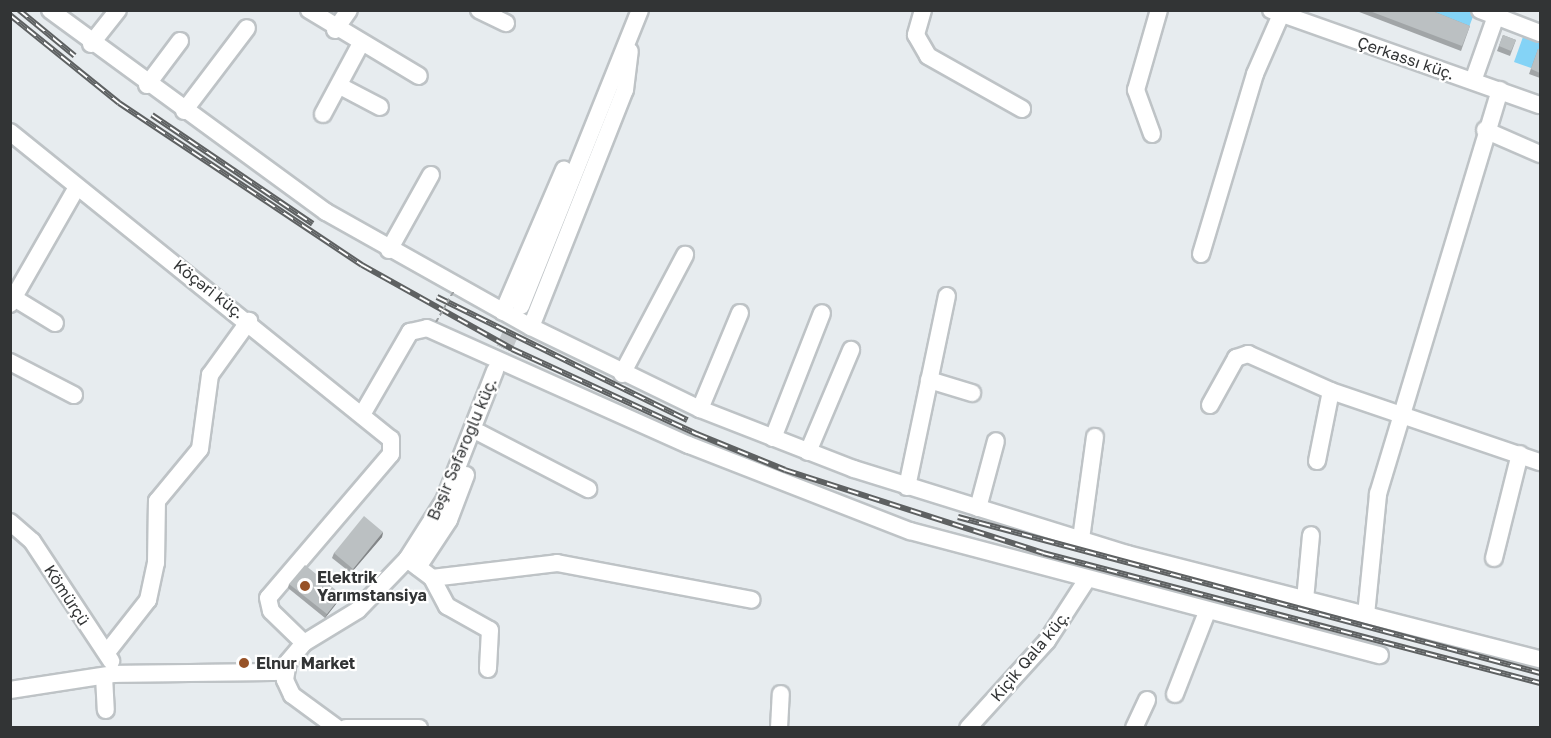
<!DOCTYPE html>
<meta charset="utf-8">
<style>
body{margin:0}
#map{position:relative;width:1551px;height:738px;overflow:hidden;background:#e7ecef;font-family:"Golos Text",sans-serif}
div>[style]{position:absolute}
.green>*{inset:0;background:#84d3f6}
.minor-tunnel>*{height:16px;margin-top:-8px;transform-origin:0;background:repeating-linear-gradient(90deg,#c3c7ca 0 16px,transparent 0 24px)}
.roads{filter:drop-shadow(2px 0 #bec3c6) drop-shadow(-2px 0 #bec3c6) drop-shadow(0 2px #bec3c6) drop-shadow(0 -2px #bec3c6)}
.minor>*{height:16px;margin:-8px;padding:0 8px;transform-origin:8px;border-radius:8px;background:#fff}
.rail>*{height:6px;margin-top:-3px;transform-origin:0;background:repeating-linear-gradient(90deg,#fff 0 11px,#5e6162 0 22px);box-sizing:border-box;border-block:2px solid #5e6162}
.path-bridge>*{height:2px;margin-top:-1px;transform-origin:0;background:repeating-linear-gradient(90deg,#9da1a3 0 4.5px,transparent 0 7.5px)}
.wall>*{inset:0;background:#a1a5a7}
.shaded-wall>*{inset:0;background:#838688}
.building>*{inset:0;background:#bbc0c2}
.dots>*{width:16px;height:16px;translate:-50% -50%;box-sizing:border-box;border:3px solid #fff;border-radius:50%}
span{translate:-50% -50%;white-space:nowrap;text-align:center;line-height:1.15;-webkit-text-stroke:4.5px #fff;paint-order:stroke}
.street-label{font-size:16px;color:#323435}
.poi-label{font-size:16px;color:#323435;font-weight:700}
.left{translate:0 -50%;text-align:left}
.frame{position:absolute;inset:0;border:12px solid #323435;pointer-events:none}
</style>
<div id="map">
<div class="green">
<div style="clip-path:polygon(1416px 11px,1475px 11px,1468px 30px)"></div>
<div style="clip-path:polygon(1524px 34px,1540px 40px,1540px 55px,1531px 68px,1514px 62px)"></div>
</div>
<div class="minor-tunnel">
<div style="left:495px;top:371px;width:68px;rotate:-67.6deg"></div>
</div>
<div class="roads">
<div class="minor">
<div style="left:50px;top:10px;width:342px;rotate:36.2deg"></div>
<div style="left:326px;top:212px;width:235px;rotate:29.3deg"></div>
<div style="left:531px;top:327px;width:188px;rotate:25.9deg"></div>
<div style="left:700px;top:409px;width:165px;rotate:21.3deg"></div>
<div style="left:854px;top:469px;width:286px;rotate:17.3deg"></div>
<div style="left:1127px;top:554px;width:426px;rotate:14.3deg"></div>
<div style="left:309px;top:10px;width:128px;rotate:31deg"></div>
<div style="left:479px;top:10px;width:30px;rotate:26deg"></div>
<div style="left:923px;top:10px;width:26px;rotate:106deg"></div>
<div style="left:916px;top:35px;width:24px;rotate:60deg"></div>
<div style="left:928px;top:56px;width:108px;rotate:29.4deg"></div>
<div style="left:1271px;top:10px;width:285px;rotate:19.5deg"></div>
<div style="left:1480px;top:10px;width:64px;rotate:21deg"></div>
<div style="left:335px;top:30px;width:24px;rotate:-55deg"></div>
<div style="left:91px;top:44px;width:43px;rotate:-51.5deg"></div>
<div style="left:1473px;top:81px;width:69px;rotate:-70.5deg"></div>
<div style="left:147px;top:85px;width:55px;rotate:-53.1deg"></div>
<div style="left:340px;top:86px;width:45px;rotate:27.7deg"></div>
<div style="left:184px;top:111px;width:104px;rotate:-52.8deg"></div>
<div style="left:323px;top:114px;width:78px;rotate:-61.8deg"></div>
<div style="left:1485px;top:130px;width:60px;rotate:23.6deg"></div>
<div style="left:10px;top:132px;width:489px;rotate:38.9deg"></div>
<div style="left:391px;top:439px;width:15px;rotate:90deg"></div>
<div style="left:391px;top:454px;width:189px;rotate:130.5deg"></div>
<div style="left:268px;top:598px;width:13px;rotate:77deg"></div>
<div style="left:271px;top:611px;width:46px;rotate:44.1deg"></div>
<div style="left:1152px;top:134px;width:47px;rotate:-110deg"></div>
<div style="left:1136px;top:90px;width:83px;rotate:-74deg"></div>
<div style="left:389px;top:250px;width:86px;rotate:-60.8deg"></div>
<div style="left:1201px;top:254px;width:188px;rotate:-73.3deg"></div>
<div style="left:1255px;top:74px;width:70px;rotate:-66.4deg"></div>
<div style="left:14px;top:298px;width:48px;rotate:31.4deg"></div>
<div style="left:10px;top:304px;width:135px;rotate:-60.2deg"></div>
<div style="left:521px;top:306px;width:319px;rotate:-68.1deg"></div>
<div style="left:503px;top:312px;width:155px;rotate:-66.8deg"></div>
<div style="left:531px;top:327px;width:255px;rotate:-68.4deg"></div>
<div style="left:625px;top:90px;width:39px;rotate:-83deg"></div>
<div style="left:10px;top:362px;width:72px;rotate:27.3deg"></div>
<div style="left:622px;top:374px;width:135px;rotate:-62.1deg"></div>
<div style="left:929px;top:380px;width:45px;rotate:16.8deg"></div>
<div style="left:1210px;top:405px;width:54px;rotate:-61deg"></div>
<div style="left:1236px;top:358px;width:13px;rotate:-18deg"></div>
<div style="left:1248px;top:354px;width:91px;rotate:24deg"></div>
<div style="left:1331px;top:391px;width:221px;rotate:18.8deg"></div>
<div style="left:700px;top:409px;width:104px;rotate:-67.4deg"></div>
<div style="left:363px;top:413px;width:94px;rotate:-59.9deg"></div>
<div style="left:410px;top:332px;width:17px;rotate:-13deg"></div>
<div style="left:427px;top:328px;width:287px;rotate:24.1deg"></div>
<div style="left:689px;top:445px;width:237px;rotate:21.3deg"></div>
<div style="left:910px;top:531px;width:486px;rotate:14.8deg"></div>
<div style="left:480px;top:433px;width:122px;rotate:27.4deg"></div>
<div style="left:773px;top:438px;width:134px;rotate:-68.6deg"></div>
<div style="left:808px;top:452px;width:111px;rotate:-67.1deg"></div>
<div style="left:1317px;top:461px;width:71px;rotate:-78.7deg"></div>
<div style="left:907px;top:487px;width:195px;rotate:-78.2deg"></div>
<div style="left:978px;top:508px;width:69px;rotate:-75deg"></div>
<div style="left:10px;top:522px;width:29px;rotate:41deg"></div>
<div style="left:32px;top:541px;width:144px;rotate:56.6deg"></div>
<div style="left:1081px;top:539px;width:103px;rotate:-82.2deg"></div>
<div style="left:1494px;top:558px;width:107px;rotate:-76deg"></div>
<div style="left:407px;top:559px;width:31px;rotate:37deg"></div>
<div style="left:432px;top:578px;width:126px;rotate:-6.8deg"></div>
<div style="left:557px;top:563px;width:198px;rotate:10.7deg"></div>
<div style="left:418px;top:567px;width:56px;rotate:-56.6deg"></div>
<div style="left:449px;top:520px;width:48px;rotate:-69.3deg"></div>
<div style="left:432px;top:578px;width:32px;rotate:62deg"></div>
<div style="left:447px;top:606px;width:49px;rotate:29.2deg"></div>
<div style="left:490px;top:630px;width:39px;rotate:93deg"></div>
<div style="left:1305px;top:600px;width:65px;rotate:-84.7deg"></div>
<div style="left:1366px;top:615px;width:122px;rotate:-84.3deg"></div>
<div style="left:1378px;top:494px;width:422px;rotate:-73.2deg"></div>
<div style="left:108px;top:651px;width:65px;rotate:-51.9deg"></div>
<div style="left:148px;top:600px;width:38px;rotate:-78deg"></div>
<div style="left:156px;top:563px;width:62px;rotate:-89.1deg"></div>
<div style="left:157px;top:501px;width:67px;rotate:-50.4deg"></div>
<div style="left:200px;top:449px;width:75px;rotate:-82.3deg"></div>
<div style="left:210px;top:375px;width:67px;rotate:-54.2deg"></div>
<div style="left:104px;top:676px;width:34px;rotate:87deg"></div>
<div style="left:10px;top:690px;width:106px;rotate:-8.7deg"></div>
<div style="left:115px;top:674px;width:170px;rotate:-0.7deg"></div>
<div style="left:1175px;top:694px;width:88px;rotate:-68.7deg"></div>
<div style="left:337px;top:728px;width:56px;rotate:-143.7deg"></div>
<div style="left:292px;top:695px;width:17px;rotate:-115deg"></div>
<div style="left:285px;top:680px;width:18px;rotate:-81deg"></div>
<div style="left:288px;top:662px;width:25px;rotate:-50deg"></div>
<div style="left:304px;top:643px;width:63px;rotate:-31.4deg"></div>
<div style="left:358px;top:610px;width:71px;rotate:-46.1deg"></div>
<div style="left:407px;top:559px;width:69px;rotate:-57.5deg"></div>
<div style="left:444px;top:501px;width:140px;rotate:-68.6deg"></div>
<div style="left:346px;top:728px;width:73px"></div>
<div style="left:779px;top:728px;width:34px;rotate:-87deg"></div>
<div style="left:968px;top:728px;width:118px;rotate:-47.8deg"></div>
<div style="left:1047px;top:641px;width:72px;rotate:-57deg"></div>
<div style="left:1134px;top:728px;width:31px;rotate:-65deg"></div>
</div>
</div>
<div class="rail">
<div style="left:19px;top:10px;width:72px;rotate:39.4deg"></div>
<div style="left:10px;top:15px;width:140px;rotate:38.9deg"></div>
<div style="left:119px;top:103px;width:292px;rotate:33.7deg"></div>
<div style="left:362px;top:265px;width:172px;rotate:29.2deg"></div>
<div style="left:512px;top:349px;width:204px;rotate:24.7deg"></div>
<div style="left:697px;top:434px;width:95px;rotate:22.2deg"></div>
<div style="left:785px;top:470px;width:271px;rotate:17.8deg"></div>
<div style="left:1043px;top:553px;width:514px;rotate:14.66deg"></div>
<div style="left:152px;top:115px;width:194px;rotate:34.1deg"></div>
<div style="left:437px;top:297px;width:279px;rotate:26.2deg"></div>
<div style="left:958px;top:517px;width:603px;rotate:15deg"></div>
</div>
<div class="path-bridge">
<div style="left:436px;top:322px;width:36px;rotate:-60deg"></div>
</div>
<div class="wall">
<div style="clip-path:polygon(1354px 10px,1430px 10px,1470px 26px,1461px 51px)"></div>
<div style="clip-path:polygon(1503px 35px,1516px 40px,1510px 56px,1497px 51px)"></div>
<div style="clip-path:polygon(1538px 49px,1540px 49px,1540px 78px,1529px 74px)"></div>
<div style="clip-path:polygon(383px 532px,382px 537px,351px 573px,332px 558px,334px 553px)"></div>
<div style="clip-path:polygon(289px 584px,342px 595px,340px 599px,325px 618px,288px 588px)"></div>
</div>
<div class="shaded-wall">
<div style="clip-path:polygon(383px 532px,382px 537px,351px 573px,353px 569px)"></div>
<div style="clip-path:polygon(342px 595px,340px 599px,325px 618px,327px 614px)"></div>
</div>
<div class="building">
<div style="clip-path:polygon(1367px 10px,1430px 10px,1470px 26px,1462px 46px)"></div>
<div style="clip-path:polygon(1503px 35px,1516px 40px,1511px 51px,1499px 46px)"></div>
<div style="clip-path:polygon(1538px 49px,1540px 49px,1540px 73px,1531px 69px)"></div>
<div style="clip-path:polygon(364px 516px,383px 532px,353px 569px,334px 553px)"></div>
<div style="clip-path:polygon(305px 565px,342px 595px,327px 614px,289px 584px)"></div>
</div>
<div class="dots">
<div style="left:305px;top:586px;background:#975227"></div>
<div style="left:244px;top:663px;background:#975227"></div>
</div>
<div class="street-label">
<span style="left:1406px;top:58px;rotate:19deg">Çerkassı küç.</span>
<span style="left:209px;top:289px;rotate:38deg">Köçəri küç.</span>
<span style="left:462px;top:449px;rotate:-67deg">Bəşir Səfəroğlu küç.</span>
<span style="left:67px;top:595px;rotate:57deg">Kömürçü</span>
<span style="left:1030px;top:656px;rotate:-50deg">Kiçik Qala küç.</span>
</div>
<div class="poi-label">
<span class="left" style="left:317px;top:586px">Elektrik<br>Yarımstansiya</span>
<span class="left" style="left:256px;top:663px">Elnur Market</span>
</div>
<div class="frame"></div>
</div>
